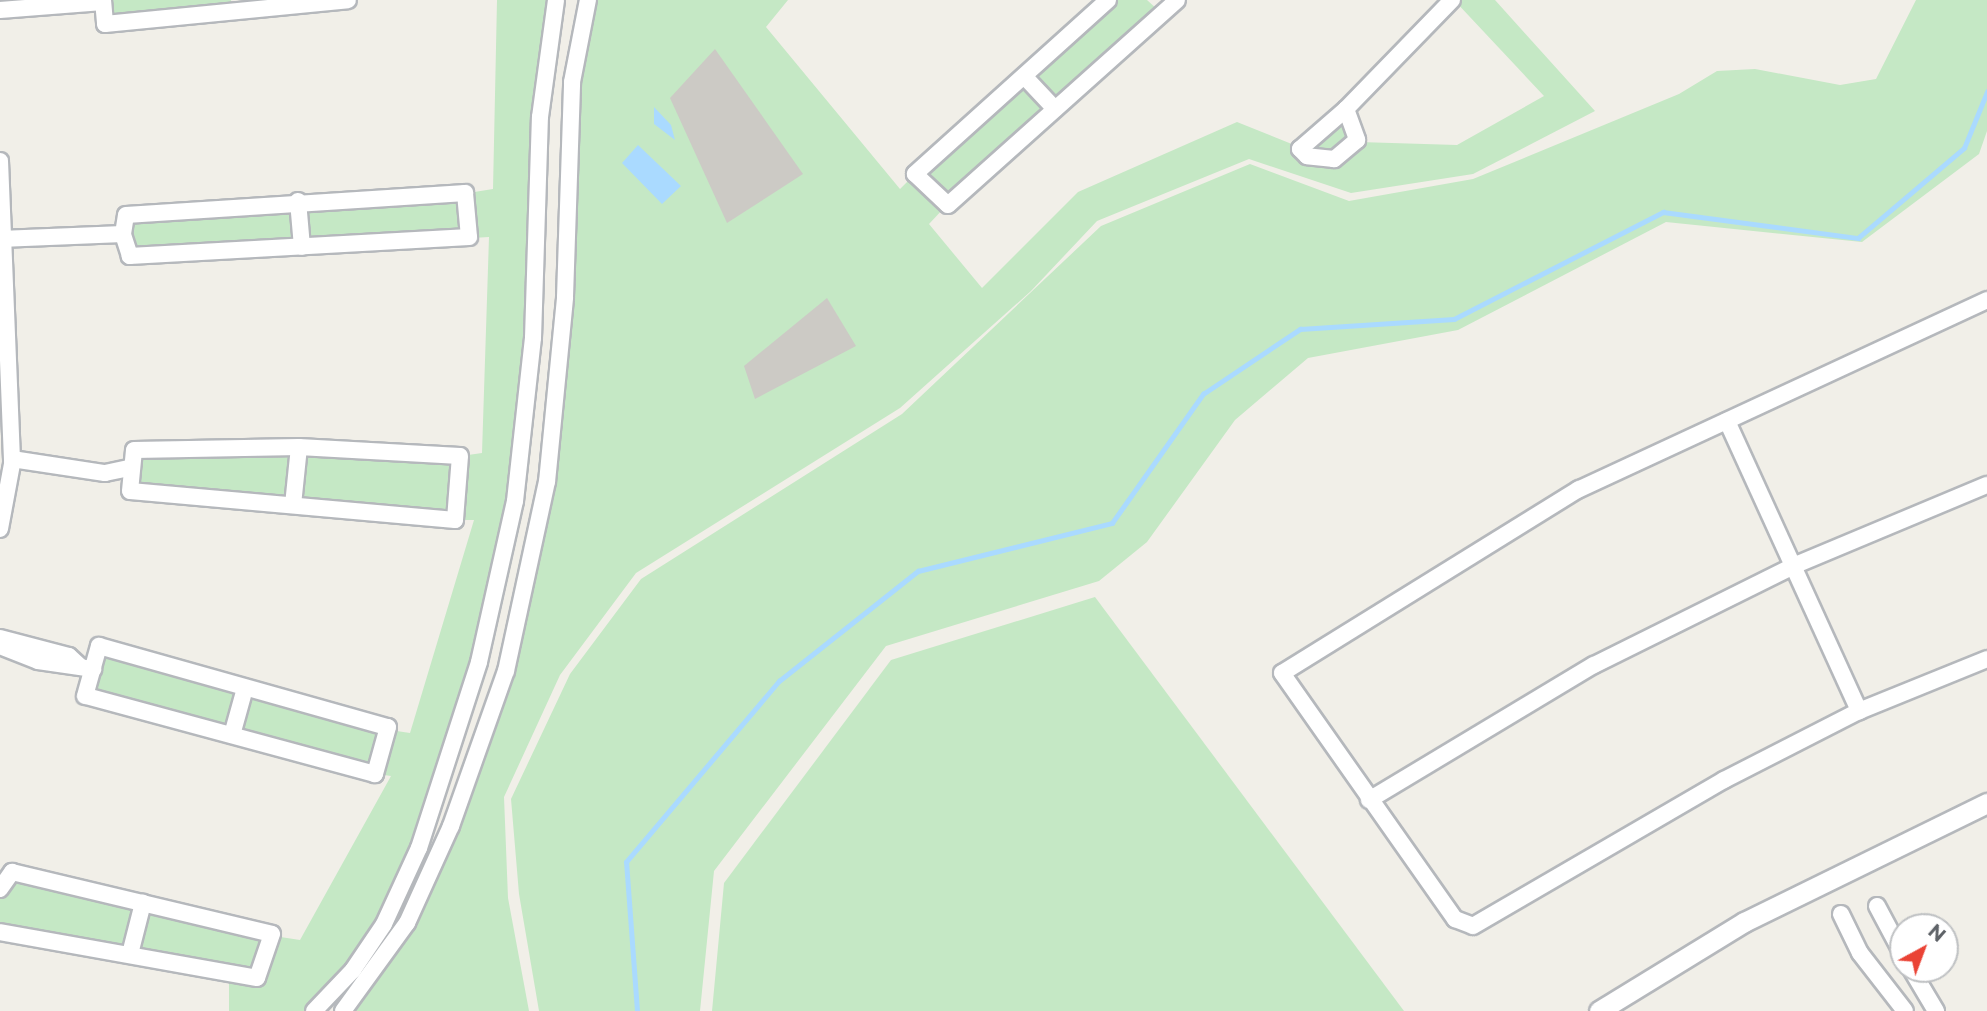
<!DOCTYPE html>
<style>
body{margin:0}
#map{position:relative;width:1987px;height:1011px;overflow:hidden;background:#f1efe8;font-family:Montserrat,sans-serif}
div>[style]{position:absolute}
.green>*{inset:0;background:#c5e8c5}
.water>*{inset:0;background:#aadaff}
.stream>*{height:4.5px;margin:-2.25px;padding:0 2.25px;transform-origin:2.25px;border-radius:2.25px;background:#aadaff}
.building>*{inset:0;background:#cccac5}
.roads{filter:drop-shadow(2px 0 #b5b8bc) drop-shadow(-2px 0 #b5b8bc) drop-shadow(0 2px #b5b8bc) drop-shadow(0 -2px #b5b8bc)}
.minor>*{height:16px;margin:-8px;padding:0 8px;transform-origin:8px;border-radius:8px;background:#fff}
.tertiary>*{height:19px;margin:-9.5px;padding:0 9.5px;transform-origin:9.5px;border-radius:9.5px;background:#fff}
span{translate:-50% -50%;white-space:nowrap;text-align:center;line-height:1.15;-webkit-text-stroke:7px #fff;paint-order:stroke}
.north{position:absolute;left:1889px;top:913px;width:70px;height:70px;box-sizing:border-box;background:#fff;border:2px solid #bfc1c3;border-radius:50%;rotate:41deg;font-size:19px;font-weight:700;line-height:28px;text-align:center;color:#5f6368}
.north::after{content:'';display:block;margin:auto;width:24px;height:32px;background:#ea4335;clip-path:polygon(50% 0,100% 100%,50% 72%,0 100%)}
</style>
<div id="map">
<div class="green">
<div style="clip-path:polygon(107px 0,231px 0,232px 8px,108px 21px)"></div>
<div style="clip-path:polygon(497px 0,553px 0,531px 337px,512px 500px,489px 605px,414px 845px,367px 944px,305px 1011px,229px 1011px,229px 974px,259px 979px,274px 936px,300px 940px,391px 776px,377px 774px,390px 730px,410px 733px,474px 520px,456px 520px,461px 456px,482px 453px,489px 237px,472px 238px,468px 193px,493px 189px)"></div>
<div style="clip-path:polygon(590px 0,788px 0,766px 27px,900px 189px,914px 175px,944px 208px,929px 224px,982px 288px,1078px 192px,1237px 122px,1334px 161px,1359px 142px,1457px 145px,1544px 96px,1454px 0,1495px 0,1595px 111px,1473px 174px,1351px 193px,1249px 159px,1097px 221px,1031px 291px,900px 408px,636px 573px,560px 675px,504px 797px,508px 898px,529px 1011px,347px 1011px,410px 925px,481px 749px,548px 482px,568px 145px)"></div>
<div style="clip-path:polygon(1115px 0,1147px 0,1158px 10px,1055px 101px,1029px 76px)"></div>
<div style="clip-path:polygon(1916px 0,1987px 0,1987px 131px,1979px 154px,1862px 242px,1666px 222px,1458px 330px,1308px 358px,1235px 420px,1147px 542px,1099px 581px,886px 646px,714px 871px,700px 1011px,539px 1011px,519px 894px,511px 799px,570px 674px,641px 579px,902px 414px,1101px 226px,1250px 164px,1349px 201px,1473px 179px,1679px 94px,1717px 71px,1755px 69px,1840px 85px,1876px 79px)"></div>
<div style="clip-path:polygon(1023px 82px,1047px 108px,948px 199px,920px 173px)"></div>
<div style="clip-path:polygon(1344px 113px,1354px 139px,1334px 155px,1303px 148px)"></div>
<div style="clip-path:polygon(459px 200px,464px 233px,310px 241px,304px 207px)"></div>
<div style="clip-path:polygon(292px 208px,295px 241px,135px 251px,129px 219px)"></div>
<div style="clip-path:polygon(289px 454px,286px 496px,138px 484px,143px 456px)"></div>
<div style="clip-path:polygon(306px 455px,452px 463px,448px 513px,299px 501px)"></div>
<div style="clip-path:polygon(1095px 597px,1404px 1011px,712px 1011px,724px 883px,891px 660px)"></div>
<div style="clip-path:polygon(102px 651px,237px 692px,228px 728px,91px 693px)"></div>
<div style="clip-path:polygon(247px 693px,383px 731px,373px 769px,237px 732px)"></div>
<div style="clip-path:polygon(14px 877px,138px 907px,128px 949px,0 928px,0 896px)"></div>
<div style="clip-path:polygon(144px 906px,267px 937px,254px 974px,134px 952px)"></div>
</div>
<div class="water">
<div style="clip-path:polygon(654px 107px,671px 125px,675px 140px,654px 124px)"></div>
<div style="clip-path:polygon(638px 145px,681px 186px,662px 204px,622px 163px)"></div>
</div>
<div class="stream">
<div style="left:637px;top:1011px;width:149px;rotate:-94.2deg"></div>
<div style="left:626px;top:862px;width:237px;rotate:-49.8deg"></div>
<div style="left:779px;top:681px;width:177px;rotate:-38.4deg"></div>
<div style="left:918px;top:571px;width:200px;rotate:-13.9deg"></div>
<div style="left:1112px;top:523px;width:158px;rotate:-54.8deg"></div>
<div style="left:1203px;top:394px;width:117px;rotate:-33.8deg"></div>
<div style="left:1300px;top:329px;width:154px;rotate:-3.7deg"></div>
<div style="left:1454px;top:319px;width:235px;rotate:-27.1deg"></div>
<div style="left:1663px;top:212px;width:197px;rotate:7.6deg"></div>
<div style="left:1858px;top:238px;width:139px;rotate:-40.3deg"></div>
<div style="left:1964px;top:148px;width:61px;rotate:-67.7deg"></div>
</div>
<div class="building">
<div style="clip-path:polygon(715px 49px,803px 174px,727px 223px,670px 98px)"></div>
<div style="clip-path:polygon(827px 298px,856px 346px,755px 399px,744px 366px)"></div>
</div>
<div class="roads">
<div class="minor">
<div style="left:103px;top:0;width:24px;rotate:85deg"></div>
<div style="left:105px;top:24px;width:244px;rotate:-5.6deg"></div>
<div style="left:1108px;top:0;width:260px;rotate:138deg"></div>
<div style="left:915px;top:174px;width:45px;rotate:43.2deg"></div>
<div style="left:948px;top:205px;width:307px;rotate:-41.8deg"></div>
<div style="left:0;top:10px;width:103px;rotate:-4.4deg"></div>
<div style="left:1024px;top:76px;width:45px;rotate:46.8deg"></div>
<div style="left:1346px;top:109px;width:33px;rotate:70deg"></div>
<div style="left:1357px;top:140px;width:30px;rotate:140deg"></div>
<div style="left:1334px;top:159px;width:27px;rotate:-174deg"></div>
<div style="left:1307px;top:156px;width:10px;rotate:-135deg"></div>
<div style="left:1300px;top:149px;width:61px;rotate:-41deg"></div>
<div style="left:1346px;top:109px;width:152px;rotate:-45.8deg"></div>
<div style="left:0;top:161px;width:303px;rotate:87.7deg"></div>
<div style="left:12px;top:464px;width:66px;rotate:100.5deg"></div>
<div style="left:465px;top:193px;width:44px;rotate:84.8deg"></div>
<div style="left:469px;top:237px;width:340px;rotate:176.8deg"></div>
<div style="left:130px;top:256px;width:23px;rotate:-108deg"></div>
<div style="left:123px;top:234px;width:19px;rotate:-81deg"></div>
<div style="left:126px;top:215px;width:340px;rotate:-3.7deg"></div>
<div style="left:298px;top:201px;width:46px;rotate:85deg"></div>
<div style="left:0;top:239px;width:123px;rotate:-2.3deg"></div>
<div style="left:1987px;top:300px;width:450px;rotate:155.1deg"></div>
<div style="left:1579px;top:489px;width:349px;rotate:148.2deg"></div>
<div style="left:1282px;top:673px;width:301px;rotate:54.9deg"></div>
<div style="left:1455px;top:919px;width:19px;rotate:21deg"></div>
<div style="left:1473px;top:926px;width:290px;rotate:-30.2deg"></div>
<div style="left:1724px;top:780px;width:152px;rotate:-27.1deg"></div>
<div style="left:1859px;top:711px;width:138px;rotate:-22.1deg"></div>
<div style="left:1727px;top:421px;width:319px;rotate:65.5deg"></div>
<div style="left:299px;top:447px;width:161px;rotate:3.2deg"></div>
<div style="left:460px;top:456px;width:64px;rotate:94.5deg"></div>
<div style="left:455px;top:520px;width:326px;rotate:-174.9deg"></div>
<div style="left:130px;top:491px;width:41px;rotate:-84.4deg"></div>
<div style="left:134px;top:450px;width:165px;rotate:-1deg"></div>
<div style="left:12px;top:459px;width:94px;rotate:8.6deg"></div>
<div style="left:105px;top:473px;width:25px;rotate:-12deg"></div>
<div style="left:293px;top:505px;width:58px;rotate:-84.1deg"></div>
<div style="left:0;top:638px;width:71px;rotate:14.6deg"></div>
<div style="left:69px;top:656px;width:16px;rotate:43deg"></div>
<div style="left:0;top:646px;width:41px;rotate:21.5deg"></div>
<div style="left:38px;top:661px;width:56px;rotate:8.3deg"></div>
<div style="left:99px;top:646px;width:300px;rotate:15.7deg"></div>
<div style="left:388px;top:727px;width:49px;rotate:105.5deg"></div>
<div style="left:375px;top:774px;width:300px;rotate:-164.9deg"></div>
<div style="left:85px;top:696px;width:52px;rotate:-74.4deg"></div>
<div style="left:232px;top:735px;width:49px;rotate:-74.5deg"></div>
<div style="left:1369px;top:800px;width:262px;rotate:-31deg"></div>
<div style="left:1594px;top:665px;width:222px;rotate:-26.4deg"></div>
<div style="left:1793px;top:566px;width:210px;rotate:-22.7deg"></div>
<div style="left:0;top:889px;width:21px;rotate:-55deg"></div>
<div style="left:12px;top:872px;width:267px;rotate:13.4deg"></div>
<div style="left:272px;top:934px;width:46px;rotate:108.8deg"></div>
<div style="left:257px;top:978px;width:261px;rotate:-169.9deg"></div>
<div style="left:1877px;top:906px;width:55px;rotate:62deg"></div>
<div style="left:1841px;top:914px;width:43px;rotate:64deg"></div>
<div style="left:1860px;top:953px;width:73px;rotate:52.2deg"></div>
<div style="left:130px;top:954px;width:53px;rotate:-75.7deg"></div>
<div style="left:1911px;top:969px;width:49px;rotate:59.2deg"></div>
<div style="left:314px;top:1011px;width:57px;rotate:-46.4deg"></div>
<div style="left:353px;top:970px;width:55px;rotate:-56deg"></div>
<div style="left:384px;top:924px;width:84px;rotate:-65.3deg"></div>
<div style="left:419px;top:848px;width:195px;rotate:-72.1deg"></div>
<div style="left:479px;top:662px;width:165px;rotate:-77.4deg"></div>
<div style="left:515px;top:501px;width:164px;rotate:-83.7deg"></div>
<div style="left:533px;top:338px;width:221px;rotate:-88.2deg"></div>
<div style="left:540px;top:117px;width:118px;rotate:-82.2deg"></div>
<div style="left:343px;top:1011px;width:109px;rotate:-54deg"></div>
<div style="left:407px;top:923px;width:107px;rotate:-65.6deg"></div>
<div style="left:451px;top:826px;width:164px;rotate:-70.5deg"></div>
<div style="left:506px;top:671px;width:193px;rotate:-77.8deg"></div>
<div style="left:547px;top:482px;width:186px;rotate:-84.4deg"></div>
<div style="left:565px;top:297px;width:215px;rotate:-88.1deg"></div>
<div style="left:572px;top:82px;width:84px;rotate:-79deg"></div>
</div>
<div class="tertiary">
<div style="left:1599px;top:1011px;width:170px;rotate:-31.5deg"></div>
<div style="left:1744px;top:922px;width:271px;rotate:-26.1deg"></div>
</div>
</div>
<div class="north">N</div>
</div>
